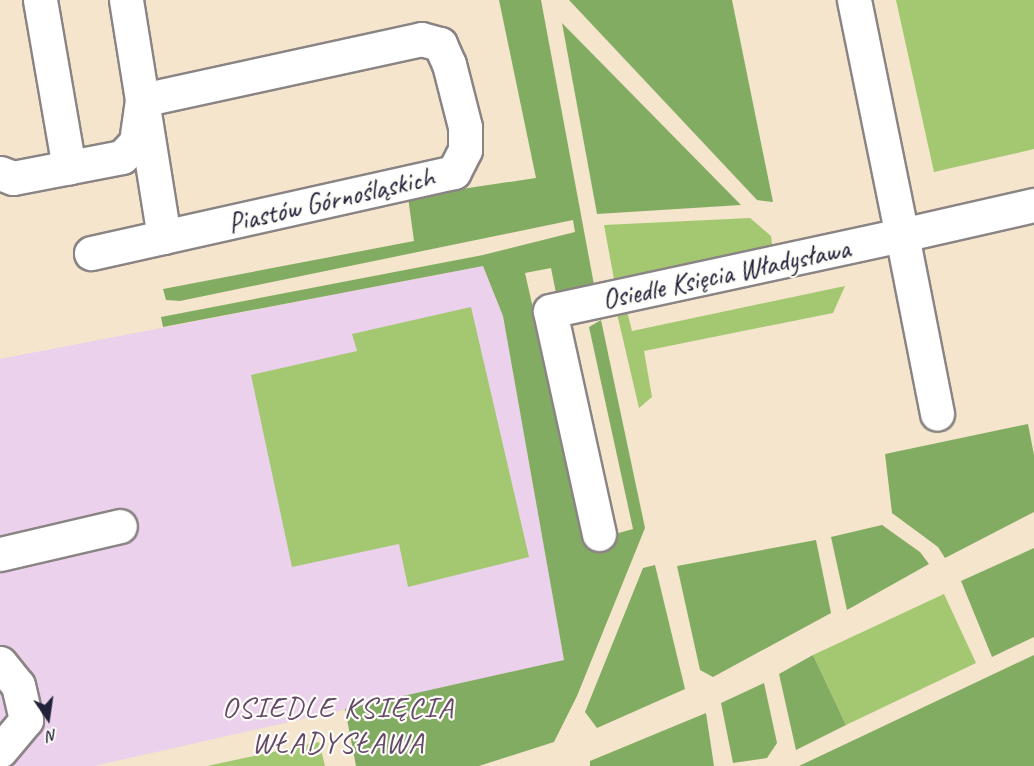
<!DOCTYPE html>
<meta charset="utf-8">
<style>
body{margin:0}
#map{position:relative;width:1034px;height:766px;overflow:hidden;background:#f4e5cc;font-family:Caveat,sans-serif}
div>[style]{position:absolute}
.built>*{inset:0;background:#ebd1eb}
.green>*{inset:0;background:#a4c871}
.forest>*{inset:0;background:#83ac63}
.roads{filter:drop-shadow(2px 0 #8b8484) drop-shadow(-2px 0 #8b8484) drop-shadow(0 2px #8b8484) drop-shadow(0 -2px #8b8484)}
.minor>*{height:33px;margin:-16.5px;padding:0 16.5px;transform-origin:16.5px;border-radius:16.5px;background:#fff}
span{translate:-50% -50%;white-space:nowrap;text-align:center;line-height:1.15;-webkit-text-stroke:4.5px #fdfcf7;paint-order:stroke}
.street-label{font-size:28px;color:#22223b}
.neighbourhood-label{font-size:30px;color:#644a68;letter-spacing:1.5px}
.north{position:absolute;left:18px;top:688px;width:60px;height:60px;-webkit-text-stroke:4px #fdfcf7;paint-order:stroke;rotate:167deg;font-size:16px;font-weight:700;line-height:24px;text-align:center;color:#22223b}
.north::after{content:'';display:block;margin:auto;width:21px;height:27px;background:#22223b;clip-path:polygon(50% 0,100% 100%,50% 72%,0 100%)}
</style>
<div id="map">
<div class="built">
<div style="clip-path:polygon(483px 266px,503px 316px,564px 660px,94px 766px,0 766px,0 359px)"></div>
</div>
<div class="green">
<div style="clip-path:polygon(896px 0,1034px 0,1034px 149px,934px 172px)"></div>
<div style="clip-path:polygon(750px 218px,771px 236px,773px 252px,616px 290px,604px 225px)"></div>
<div style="clip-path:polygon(845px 286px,833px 313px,644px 351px,652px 397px,639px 408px,615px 305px,625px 303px,632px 331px)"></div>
<div style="clip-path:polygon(471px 307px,529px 557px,408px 587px,399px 544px,292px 567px,251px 375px,357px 351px,352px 334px)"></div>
<div style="clip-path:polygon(944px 594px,976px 663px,846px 725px,813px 655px)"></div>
<div style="clip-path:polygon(319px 742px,325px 766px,207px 766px)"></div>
</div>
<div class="forest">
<div style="clip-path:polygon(499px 0,541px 0,595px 290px,557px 298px,551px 268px,525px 273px,586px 542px,633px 529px,589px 327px,601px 320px,645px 528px,577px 696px,554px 742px,479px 766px,356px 766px,345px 709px,564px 660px,503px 316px,483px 266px,163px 327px,161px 317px,483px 255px,575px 232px,573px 220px,180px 301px,166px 300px,163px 289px,414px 241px,408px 197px,536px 178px)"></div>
<div style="clip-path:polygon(569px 0,732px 0,773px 202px,757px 200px)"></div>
<div style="clip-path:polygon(562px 23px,741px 205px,597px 214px)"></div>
<div style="clip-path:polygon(1028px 424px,1034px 455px,1034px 512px,945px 558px,938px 547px,892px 513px,885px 454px)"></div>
<div style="clip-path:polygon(882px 525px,920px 552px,929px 564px,847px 610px,831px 537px)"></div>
<div style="clip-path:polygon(816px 540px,831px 613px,713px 677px,700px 670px,677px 566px)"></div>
<div style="clip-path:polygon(1034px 548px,1034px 637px,992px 657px,961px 581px)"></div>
<div style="clip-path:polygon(655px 565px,685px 689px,597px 728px,585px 712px,643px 568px)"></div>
<div style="clip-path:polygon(813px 655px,846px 725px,796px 750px,779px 674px)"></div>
<div style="clip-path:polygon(1034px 655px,1034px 766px,799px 766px)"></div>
<div style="clip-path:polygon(764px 683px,777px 743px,767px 758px,733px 763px,721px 703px)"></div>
<div style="clip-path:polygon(706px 713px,714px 766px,590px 766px,590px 761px)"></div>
</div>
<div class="roads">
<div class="minor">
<div style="left:40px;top:0;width:170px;rotate:80.2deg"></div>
<div style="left:126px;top:0;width:240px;rotate:80.9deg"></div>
<div style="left:854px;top:0;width:240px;rotate:78.5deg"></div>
<div style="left:902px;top:235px;width:135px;rotate:-12.8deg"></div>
<div style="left:0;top:173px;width:14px;rotate:21deg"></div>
<div style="left:13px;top:178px;width:111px;rotate:-10.9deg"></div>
<div style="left:122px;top:157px;width:21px;rotate:-47deg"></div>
<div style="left:136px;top:142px;width:42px;rotate:-81.9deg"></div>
<div style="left:142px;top:100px;width:286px;rotate:-12.3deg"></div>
<div style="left:421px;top:39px;width:20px;rotate:15deg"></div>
<div style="left:440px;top:44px;width:22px;rotate:66deg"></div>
<div style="left:449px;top:64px;width:65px;rotate:75.7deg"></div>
<div style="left:465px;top:127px;width:23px;rotate:90deg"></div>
<div style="left:465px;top:150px;width:25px;rotate:117deg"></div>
<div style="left:454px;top:172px;width:372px;rotate:167.4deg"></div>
<div style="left:599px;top:534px;width:228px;rotate:-102.4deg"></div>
<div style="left:550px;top:311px;width:360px;rotate:-12.2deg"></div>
<div style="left:902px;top:235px;width:182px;rotate:78.9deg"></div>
<div style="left:0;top:554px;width:123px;rotate:-13.1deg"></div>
<div style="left:0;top:663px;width:28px;rotate:51deg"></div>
<div style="left:18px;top:685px;width:36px;rotate:77deg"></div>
<div style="left:26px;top:720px;width:40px;rotate:130deg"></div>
</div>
</div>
<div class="street-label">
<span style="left:331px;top:200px;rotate:-13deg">Piastów Górnośląskich</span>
<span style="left:726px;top:274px;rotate:-12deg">Osiedle Księcia Władysława</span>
</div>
<div class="neighbourhood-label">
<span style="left:338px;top:724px">OSIEDLE KSIĘCIA<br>WŁADYSŁAWA</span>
</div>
<div class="north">N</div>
</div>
